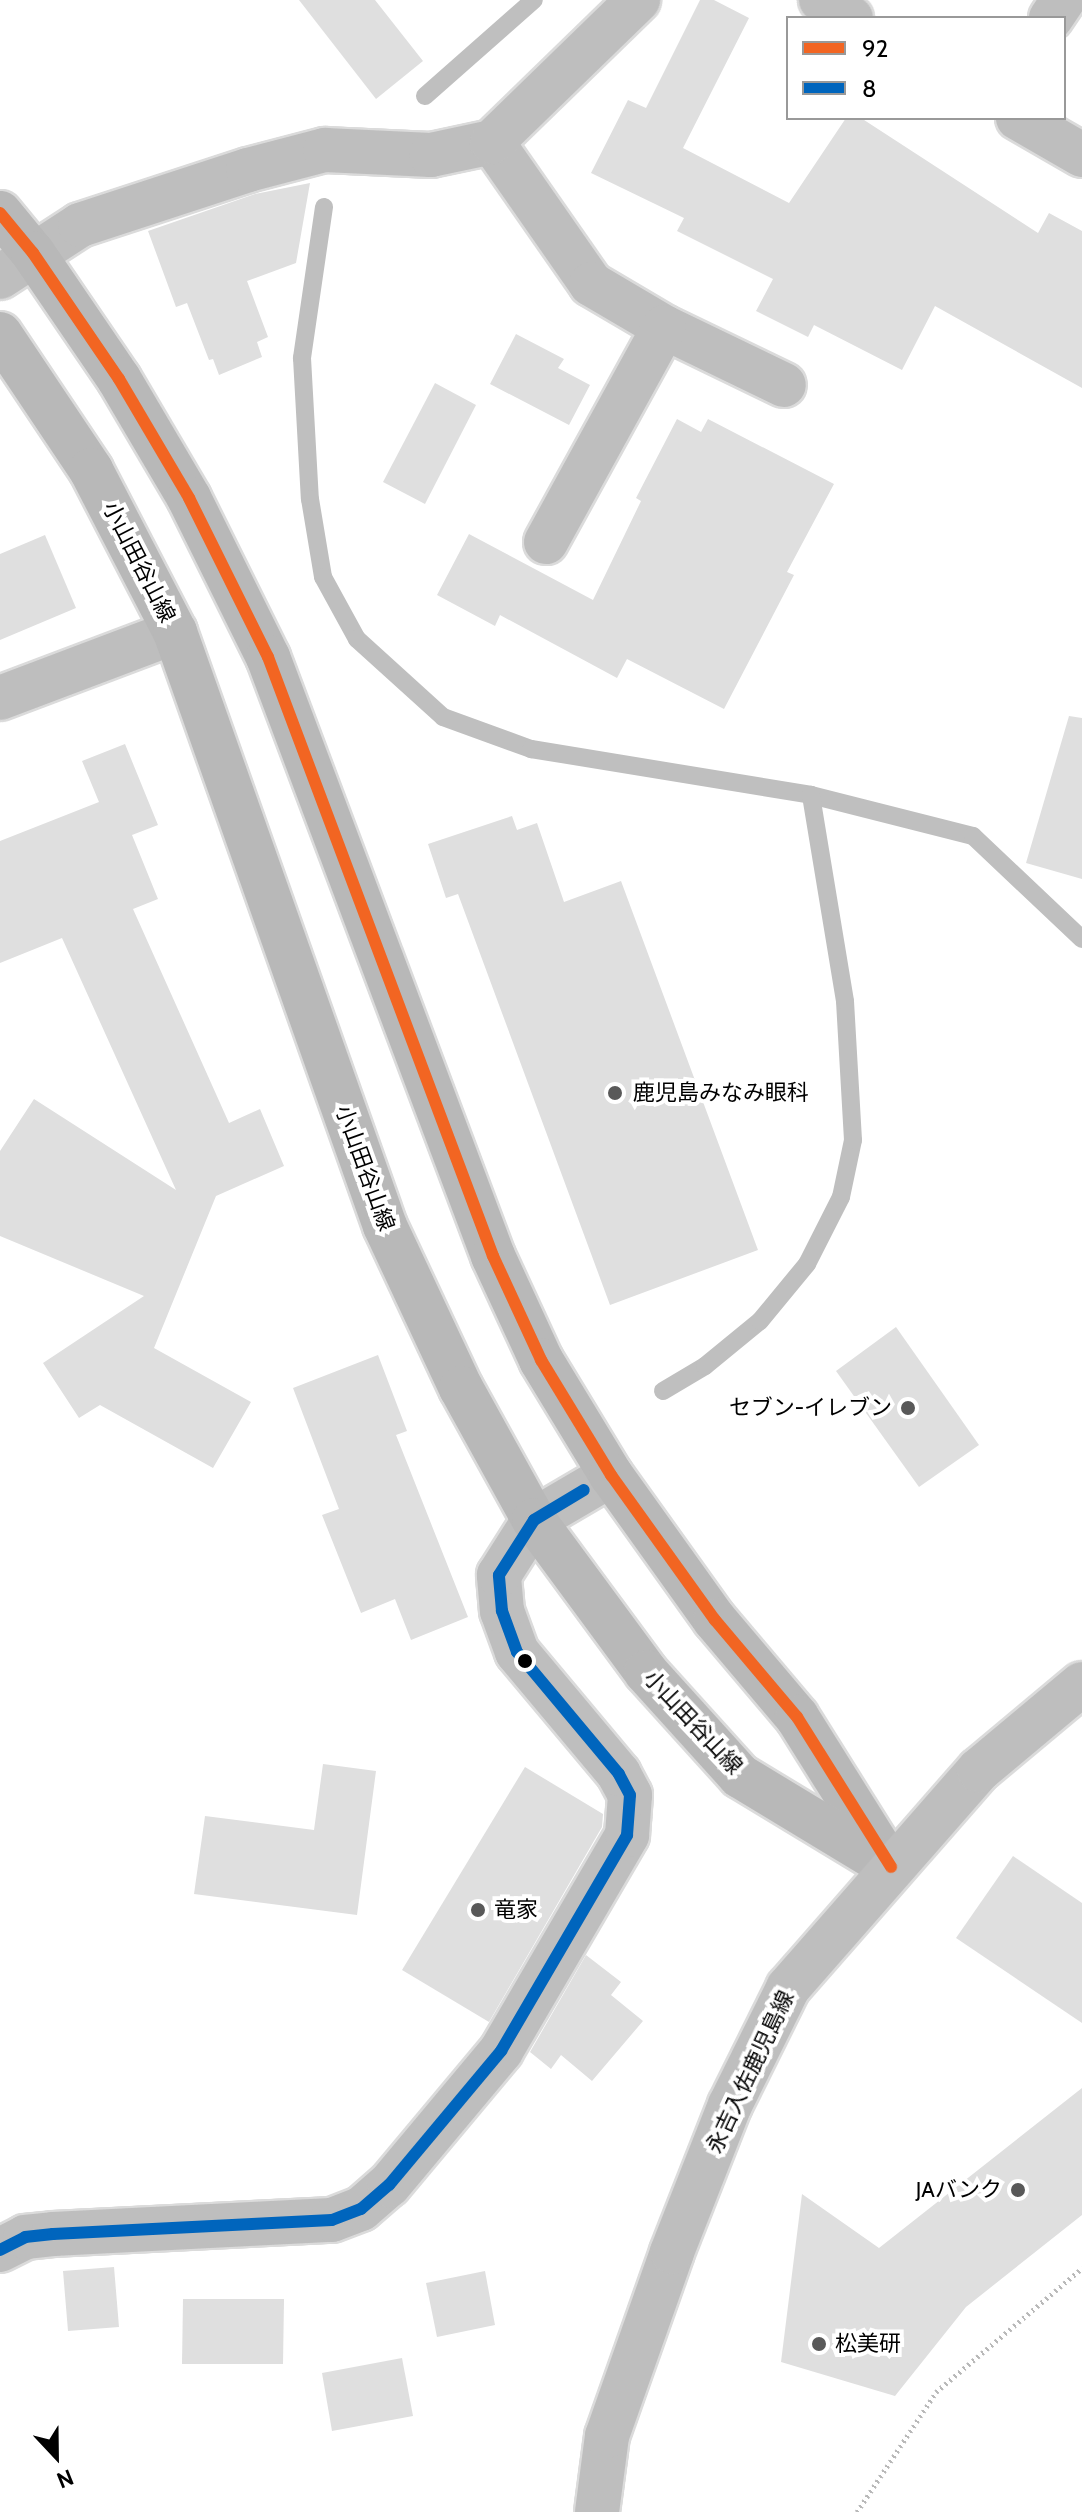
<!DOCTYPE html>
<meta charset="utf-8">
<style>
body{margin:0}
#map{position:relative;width:1082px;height:2512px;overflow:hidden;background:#fff;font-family:Cabin,"Noto Sans JP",sans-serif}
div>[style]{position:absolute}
.stream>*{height:18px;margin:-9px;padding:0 9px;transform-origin:9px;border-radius:9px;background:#bfbfbf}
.building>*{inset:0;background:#dfdfdf}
.path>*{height:5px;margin-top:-2.5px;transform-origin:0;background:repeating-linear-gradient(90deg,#b9b9b9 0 2px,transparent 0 6px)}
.roads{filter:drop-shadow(2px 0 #dbdbdb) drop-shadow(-2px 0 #dbdbdb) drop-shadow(0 2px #dbdbdb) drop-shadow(0 -2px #dbdbdb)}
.street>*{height:44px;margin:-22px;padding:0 22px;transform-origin:22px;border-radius:22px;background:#bebebe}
.secondary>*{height:44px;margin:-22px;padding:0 22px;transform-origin:22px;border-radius:22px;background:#b8b8b8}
.primary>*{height:44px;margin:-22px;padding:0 22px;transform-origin:22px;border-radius:22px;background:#bebebe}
.bus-1>*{height:12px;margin:-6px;padding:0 6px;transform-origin:6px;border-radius:6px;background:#f26522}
.bus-2>*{height:12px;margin:-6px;padding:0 6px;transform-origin:6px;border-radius:6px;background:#0065bd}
.dots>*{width:22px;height:22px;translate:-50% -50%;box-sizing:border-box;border:4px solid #fff;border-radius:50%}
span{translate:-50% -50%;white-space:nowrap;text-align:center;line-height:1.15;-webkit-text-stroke:8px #fff;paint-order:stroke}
.street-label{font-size:22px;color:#000}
.poi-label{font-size:22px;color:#000}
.left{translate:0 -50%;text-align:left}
.right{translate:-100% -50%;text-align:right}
.legend{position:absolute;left:786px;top:16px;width:280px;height:104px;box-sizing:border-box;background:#fff;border:2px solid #999;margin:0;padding:10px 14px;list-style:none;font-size:24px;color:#000}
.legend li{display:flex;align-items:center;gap:16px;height:40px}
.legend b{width:40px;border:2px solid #999}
.north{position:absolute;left:16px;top:2416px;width:80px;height:80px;-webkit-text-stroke:6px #fff;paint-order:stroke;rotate:158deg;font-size:22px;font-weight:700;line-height:32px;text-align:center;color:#000}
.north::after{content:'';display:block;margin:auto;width:28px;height:36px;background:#000;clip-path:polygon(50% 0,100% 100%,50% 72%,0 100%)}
</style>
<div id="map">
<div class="stream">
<div style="left:425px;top:96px;width:145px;rotate:-41.4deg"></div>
<div style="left:324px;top:207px;width:153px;rotate:98.3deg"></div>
<div style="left:302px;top:358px;width:141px;rotate:86.8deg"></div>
<div style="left:310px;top:499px;width:79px;rotate:80.5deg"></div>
<div style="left:323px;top:577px;width:71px;rotate:61.3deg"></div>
<div style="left:357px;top:639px;width:116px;rotate:42.2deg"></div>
<div style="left:443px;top:717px;width:94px;rotate:20deg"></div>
<div style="left:531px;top:749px;width:284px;rotate:9.3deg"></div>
<div style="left:811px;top:795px;width:167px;rotate:14.2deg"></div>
<div style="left:973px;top:836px;width:150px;rotate:43.4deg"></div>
<div style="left:663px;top:1391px;width:49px;rotate:-30.8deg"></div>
<div style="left:705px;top:1366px;width:71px;rotate:-39.3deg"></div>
<div style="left:760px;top:1321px;width:74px;rotate:-50.5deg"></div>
<div style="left:807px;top:1264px;width:75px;rotate:-63.1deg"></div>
<div style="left:841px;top:1197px;width:58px;rotate:-78.1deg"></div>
<div style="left:853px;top:1140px;width:139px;rotate:-93.3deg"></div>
<div style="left:845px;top:1001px;width:209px;rotate:-99.4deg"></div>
</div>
<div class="building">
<div style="clip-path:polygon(299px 0,375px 0,423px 61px,376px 99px)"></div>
<div style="clip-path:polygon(700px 0,714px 0,749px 18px,683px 148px,789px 203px,846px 118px,861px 118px,1038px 233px,1049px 213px,1082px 231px,1082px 388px,935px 306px,902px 370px,814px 325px,808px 337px,756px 311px,773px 279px,677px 231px,684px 218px,591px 173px,628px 100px,646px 108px)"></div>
<div style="clip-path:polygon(310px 183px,296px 263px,247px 281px,268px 337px,257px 342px,262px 357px,219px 375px,213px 359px,209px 360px,187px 303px,176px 307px,148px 231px,255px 194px)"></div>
<div style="clip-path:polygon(516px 334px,564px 359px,558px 368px,590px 385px,569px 425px,490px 384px)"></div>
<div style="clip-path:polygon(435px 383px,476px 405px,425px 504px,383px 482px)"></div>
<div style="clip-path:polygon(677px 419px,701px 432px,708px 419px,834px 484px,787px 572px,794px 575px,724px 709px,627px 659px,617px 678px,500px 615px,495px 626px,437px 595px,469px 534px,593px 600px,641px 501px,636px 498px)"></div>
<div style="clip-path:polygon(45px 535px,76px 608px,0 640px,0 554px)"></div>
<div style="clip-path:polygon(1069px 716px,1082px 718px,1082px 879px,1026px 863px)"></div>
<div style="clip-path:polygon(125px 744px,158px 825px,132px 835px,158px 899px,133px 909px,229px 1123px,260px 1109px,284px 1166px,216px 1196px,154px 1348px,251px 1402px,213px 1468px,100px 1405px,79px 1418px,43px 1363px,144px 1296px,0 1236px,0 1151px,34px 1099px,176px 1190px,62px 938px,0 963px,0 841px,99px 802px,82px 761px)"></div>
<div style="clip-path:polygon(512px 816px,517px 830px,537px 823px,564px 902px,621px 881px,758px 1250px,610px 1305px,458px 894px,446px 898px,428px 844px)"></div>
<div style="clip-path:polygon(896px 1327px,979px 1445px,919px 1487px,836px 1371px)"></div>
<div style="clip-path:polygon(378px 1355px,407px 1431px,396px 1435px,468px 1617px,411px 1640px,395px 1599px,361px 1613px,322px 1515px,339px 1509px,293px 1388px)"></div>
<div style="clip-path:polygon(323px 1764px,376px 1771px,357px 1915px,194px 1894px,205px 1816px,314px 1830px)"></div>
<div style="clip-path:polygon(525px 1767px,603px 1814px,602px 1827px,489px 2022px,402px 1970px)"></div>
<div style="clip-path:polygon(1013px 1856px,1082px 1903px,1082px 2023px,956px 1938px)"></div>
<div style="clip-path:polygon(586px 1955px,621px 1982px,611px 1995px,643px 2021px,592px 2081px,561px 2055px,551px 2069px,530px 2052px)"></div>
<div style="clip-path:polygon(1082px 2088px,1082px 2215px,966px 2307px,895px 2396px,781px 2362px,802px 2194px,879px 2248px)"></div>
<div style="clip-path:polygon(114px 2267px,119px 2327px,68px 2331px,63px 2271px)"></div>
<div style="clip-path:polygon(485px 2271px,495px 2325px,437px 2337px,426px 2283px)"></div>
<div style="clip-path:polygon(183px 2299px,284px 2299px,283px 2364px,182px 2364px)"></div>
<div style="clip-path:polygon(402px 2358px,413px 2416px,332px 2431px,322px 2373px)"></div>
</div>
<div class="path">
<div style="left:857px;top:2512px;width:144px;rotate:-56.6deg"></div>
<div style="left:936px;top:2392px;width:192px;rotate:-40.3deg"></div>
</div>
<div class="roads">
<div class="street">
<div style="left:821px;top:0;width:35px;rotate:31deg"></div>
<div style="left:1051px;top:18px;width:22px;rotate:-56deg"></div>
<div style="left:1018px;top:118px;width:74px;rotate:30deg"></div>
<div style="left:492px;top:142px;width:173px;rotate:55.1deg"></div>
<div style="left:591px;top:284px;width:85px;rotate:30.5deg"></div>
<div style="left:664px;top:327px;width:133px;rotate:25.8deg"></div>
<div style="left:0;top:277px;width:95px;rotate:-33deg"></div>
<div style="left:80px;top:225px;width:177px;rotate:-18.1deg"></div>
<div style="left:248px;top:170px;width:80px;rotate:-14.6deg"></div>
<div style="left:325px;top:150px;width:106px;rotate:2.7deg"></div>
<div style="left:431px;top:155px;width:62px;rotate:-12deg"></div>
<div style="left:492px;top:142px;width:204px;rotate:-44.2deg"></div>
<div style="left:546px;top:542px;width:245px;rotate:-61.2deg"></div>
<div style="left:0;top:698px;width:187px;rotate:-20.7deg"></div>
<div style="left:0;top:2250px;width:28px;rotate:-27deg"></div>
<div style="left:25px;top:2237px;width:28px;rotate:-6deg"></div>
<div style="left:53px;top:2234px;width:279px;rotate:-2.9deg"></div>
<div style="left:332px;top:2220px;width:31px;rotate:-21deg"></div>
<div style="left:361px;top:2209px;width:37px;rotate:-41deg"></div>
<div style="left:389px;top:2185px;width:175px;rotate:-50.1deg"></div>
<div style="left:501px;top:2051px;width:250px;rotate:-59.7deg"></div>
<div style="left:627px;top:1835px;width:40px;rotate:-85.7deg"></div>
<div style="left:630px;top:1795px;width:24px;rotate:-118deg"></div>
<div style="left:619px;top:1774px;width:159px;rotate:-129.9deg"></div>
<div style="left:517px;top:1652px;width:44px;rotate:-110.1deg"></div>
<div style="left:502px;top:1611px;width:36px;rotate:-95deg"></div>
<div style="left:499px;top:1575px;width:65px;rotate:-57.5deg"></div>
<div style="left:534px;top:1520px;width:89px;rotate:-30.3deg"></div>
</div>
<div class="secondary">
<div style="left:0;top:213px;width:52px;rotate:50.5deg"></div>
<div style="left:33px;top:253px;width:153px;rotate:55.7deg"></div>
<div style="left:119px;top:379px;width:138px;rotate:59.5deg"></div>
<div style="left:189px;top:498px;width:178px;rotate:63.6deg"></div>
<div style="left:268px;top:657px;width:640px;rotate:69.41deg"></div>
<div style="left:493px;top:1256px;width:115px;rotate:65.2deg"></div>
<div style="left:541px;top:1360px;width:135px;rotate:58.7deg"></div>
<div style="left:611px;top:1475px;width:178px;rotate:54.4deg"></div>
<div style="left:715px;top:1620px;width:127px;rotate:49.8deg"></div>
<div style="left:797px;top:1717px;width:177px;rotate:57.9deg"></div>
<div style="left:0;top:334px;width:164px;rotate:56.2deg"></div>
<div style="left:91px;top:470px;width:182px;rotate:62.6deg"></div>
<div style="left:175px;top:632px;width:630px;rotate:70.53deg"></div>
<div style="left:385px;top:1226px;width:179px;rotate:64.9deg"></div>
<div style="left:461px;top:1388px;width:151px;rotate:61.1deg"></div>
<div style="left:534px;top:1520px;width:189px;rotate:53.6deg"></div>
<div style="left:646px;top:1672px;width:140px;rotate:47.9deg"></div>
<div style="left:740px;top:1776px;width:166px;rotate:31.2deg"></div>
</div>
<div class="primary">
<div style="left:597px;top:2512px;width:77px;rotate:-82.5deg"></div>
<div style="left:607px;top:2436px;width:195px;rotate:-70.5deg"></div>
<div style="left:672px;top:2252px;width:158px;rotate:-68.5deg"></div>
<div style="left:730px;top:2105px;width:131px;rotate:-63.6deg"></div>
<div style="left:788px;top:1988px;width:290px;rotate:-48.8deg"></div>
<div style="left:979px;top:1770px;width:134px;rotate:-39.9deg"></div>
</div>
</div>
<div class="bus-1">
<div style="left:0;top:213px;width:52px;rotate:50.5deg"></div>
<div style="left:33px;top:253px;width:153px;rotate:55.7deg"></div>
<div style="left:119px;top:379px;width:138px;rotate:59.5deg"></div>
<div style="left:189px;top:498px;width:178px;rotate:63.6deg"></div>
<div style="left:268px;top:657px;width:640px;rotate:69.41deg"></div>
<div style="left:493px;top:1256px;width:115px;rotate:65.2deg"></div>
<div style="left:541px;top:1360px;width:135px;rotate:58.7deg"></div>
<div style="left:611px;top:1475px;width:178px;rotate:54.4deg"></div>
<div style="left:715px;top:1620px;width:127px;rotate:49.8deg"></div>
<div style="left:797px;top:1717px;width:177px;rotate:57.9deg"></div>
</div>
<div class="bus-2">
<div style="left:0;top:2250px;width:28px;rotate:-27deg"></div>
<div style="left:25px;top:2237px;width:28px;rotate:-6deg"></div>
<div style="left:53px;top:2234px;width:279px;rotate:-2.9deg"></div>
<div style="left:332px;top:2220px;width:31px;rotate:-21deg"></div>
<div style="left:361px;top:2209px;width:37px;rotate:-41deg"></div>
<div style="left:389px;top:2185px;width:175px;rotate:-50.1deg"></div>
<div style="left:501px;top:2051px;width:250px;rotate:-59.7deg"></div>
<div style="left:627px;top:1835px;width:40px;rotate:-85.7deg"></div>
<div style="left:630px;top:1795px;width:24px;rotate:-118deg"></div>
<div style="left:619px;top:1774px;width:159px;rotate:-129.9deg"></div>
<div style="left:517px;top:1652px;width:44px;rotate:-110.1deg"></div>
<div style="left:502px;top:1611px;width:36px;rotate:-95deg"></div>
<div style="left:499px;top:1575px;width:65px;rotate:-57.5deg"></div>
<div style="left:534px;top:1520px;width:58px;rotate:-31deg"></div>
</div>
<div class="dots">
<div style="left:615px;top:1093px;background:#595959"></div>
<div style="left:908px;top:1408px;background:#595959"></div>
<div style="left:525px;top:1661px;background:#000"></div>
<div style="left:478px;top:1910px;background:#595959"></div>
<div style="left:1018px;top:2190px;background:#595959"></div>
<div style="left:819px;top:2344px;background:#595959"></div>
</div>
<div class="street-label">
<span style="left:139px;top:562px;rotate:63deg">小山田谷山線</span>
<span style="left:365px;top:1168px;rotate:70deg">小山田谷山線</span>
<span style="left:693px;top:1722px;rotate:47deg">小山田谷山線</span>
<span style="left:750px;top:2072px;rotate:-65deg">永吉入佐鹿児島線</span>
</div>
<div class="poi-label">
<span class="left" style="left:633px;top:1093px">鹿児島みなみ眼科</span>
<span class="right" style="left:892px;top:1408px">セブン-イレブン</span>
<span class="left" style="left:494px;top:1910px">竜家</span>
<span class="right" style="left:1002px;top:2190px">JAバンク</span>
<span class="left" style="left:835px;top:2344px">松美研</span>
</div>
<ul class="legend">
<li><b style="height:10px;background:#f26522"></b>92</li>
<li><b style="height:10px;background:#0065bd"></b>8</li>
</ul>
<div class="north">N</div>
</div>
